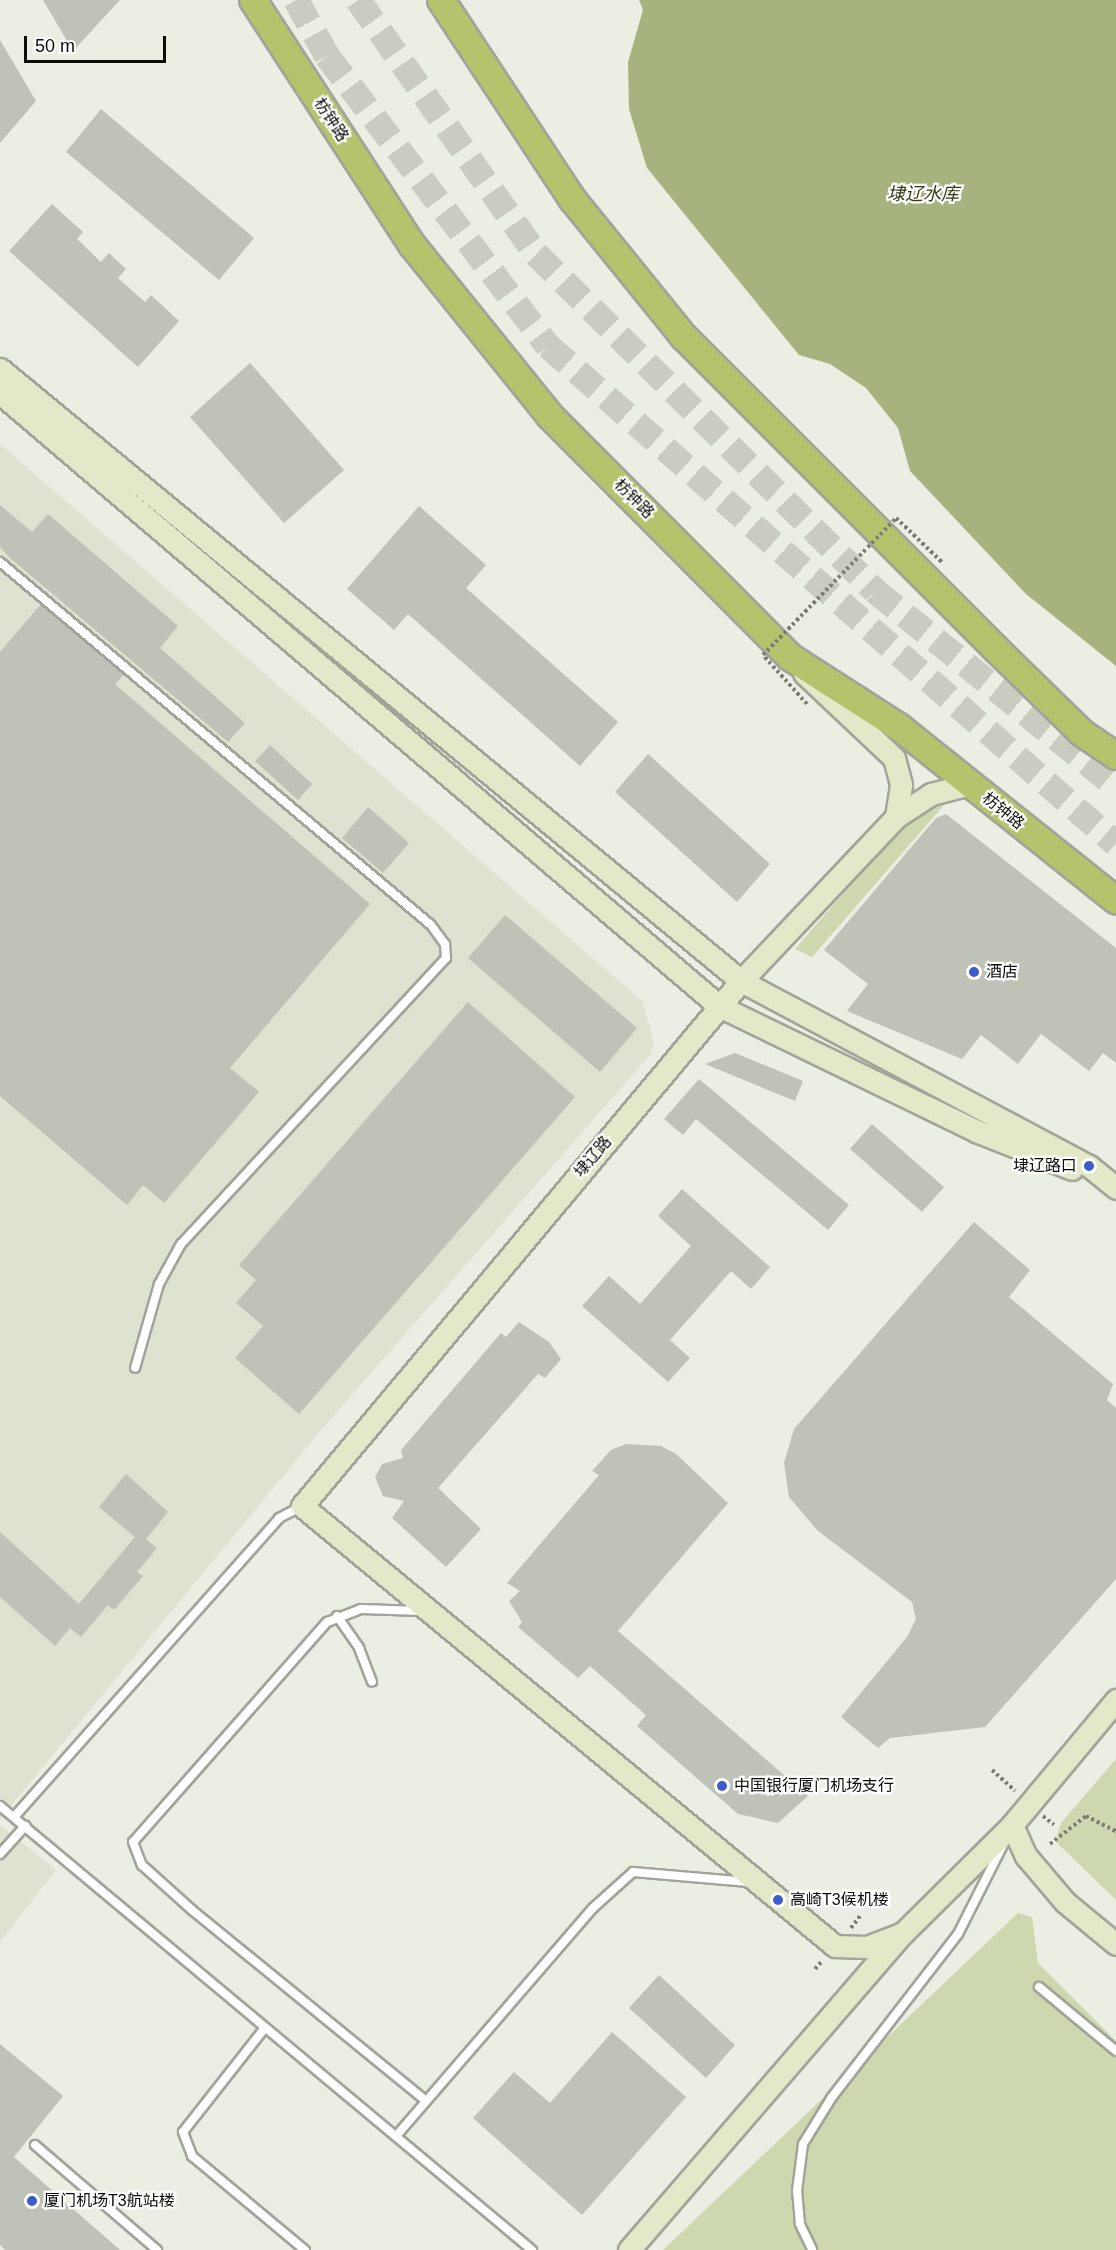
<!DOCTYPE html>
<meta charset="utf-8">
<style>
body{margin:0}
#map{position:relative;width:1116px;height:2250px;overflow:hidden;background:#ebeee2;font-family:Arial,"Noto Sans SC",sans-serif}
div>[style]{position:absolute}
.built>*{inset:0;background:#dee2d0}
.green>*{inset:0;background:#ced8ae}
.water>*{inset:0;background:#a7b37f}
.building>*{inset:0;background:#bfc2b7}
.trunk-tunnel>*{height:26px;margin-top:-13px;transform-origin:0;background:repeating-linear-gradient(90deg,#caccc1 0 26px,transparent 0 39px)}
.path>*{height:4px;margin-top:-2px;transform-origin:0;background:repeating-linear-gradient(90deg,#7d7f77 0 3px,transparent 0 6px)}
.roads{filter:drop-shadow(2px 0 #a2a49a) drop-shadow(-2px 0 #a2a49a) drop-shadow(0 2px #a2a49a) drop-shadow(0 -2px #a2a49a)}
.service>*{height:8px;margin:-4px;padding:0 4px;transform-origin:4px;border-radius:4px;background:#fff}
.secondary>*{height:21px;margin:-10.5px;padding:0 10.5px;transform-origin:10.5px;border-radius:10.5px;background:#e3e9c8}
.trunk>*{height:26px;margin:-13px;padding:0 13px;transform-origin:13px;border-radius:13px;background:#b4c46c}
.path-bridge>*{height:4px;margin-top:-2px;transform-origin:0;background:repeating-linear-gradient(90deg,#7d7f77 0 3px,transparent 0 6px)}
.dots>*{width:16px;height:16px;translate:-50% -50%;box-sizing:border-box;border:3px solid #fff;border-radius:50%}
span{translate:-50% -50%;white-space:nowrap;text-align:center;line-height:1.15;-webkit-text-stroke:4.5px #fff;paint-order:stroke}
.street-label{font-size:16px;color:#0c0d09}
.poi-label{font-size:16px;color:#0c0d09}
.left{translate:0 -50%;text-align:left}
.right{translate:-100% -50%;text-align:right}
.water-label{font-size:18px;color:#333a12;font-style:italic}
.scale{position:absolute;left:24px;top:36px;width:142px;height:27px;box-sizing:border-box;border:3px solid #0c0d09;border-top:0;padding-left:8px;font-size:18px;line-height:21px;white-space:nowrap;color:#0c0d09;-webkit-text-stroke:4px #fff;paint-order:stroke}
</style>
<div id="map">
<div class="built">
<div style="clip-path:polygon(0 444px,642px 1001px,654px 1042px,650px 1055px,321px 1430px,0 1819px)"></div>
<div style="clip-path:polygon(0 1825px,56px 1870px,0 1942px)"></div>
</div>
<div class="green">
<div style="clip-path:polygon(950px 798px,812px 957px,795px 949px,908px 819px)"></div>
<div style="clip-path:polygon(1116px 1759px,1116px 1900px,1055px 1841px,1061px 1823px)"></div>
<div style="clip-path:polygon(1018px 1913px,1032px 1917px,1038px 1963px,1116px 2041px,1116px 2250px,663px 2250px)"></div>
</div>
<div class="water">
<div style="clip-path:polygon(639px 0,1116px 0,1116px 666px,1026px 594px,910px 471px,898px 428px,866px 388px,830px 364px,799px 355px,647px 168px,629px 109px,628px 62px,643px 10px)"></div>
</div>
<div class="building">
<div style="clip-path:polygon(43px 0,120px 0,73px 51px)"></div>
<div style="clip-path:polygon(0 40px,36px 101px,0 143px)"></div>
<div style="clip-path:polygon(101px 109px,254px 238px,219px 280px,66px 152px)"></div>
<div style="clip-path:polygon(52px 204px,83px 232px,77px 239px,101px 262px,109px 253px,126px 269px,118px 278px,145px 302px,151px 295px,179px 321px,138px 367px,9px 251px)"></div>
<div style="clip-path:polygon(250px 363px,344px 470px,284px 523px,190px 417px)"></div>
<div style="clip-path:polygon(0 505px,32px 532px,48px 514px,178px 626px,160px 648px,245px 723px,228px 742px,10px 558px,0 547px)"></div>
<div style="clip-path:polygon(419px 506px,486px 565px,466px 588px,618px 722px,580px 766px,408px 614px,394px 630px,347px 589px)"></div>
<div style="clip-path:polygon(41px 604px,124px 674px,115px 684px,370px 904px,230px 1068px,259px 1092px,164px 1203px,143px 1185px,127px 1205px,0 1096px,0 652px)"></div>
<div style="clip-path:polygon(270px 745px,312px 784px,298px 800px,255px 761px)"></div>
<div style="clip-path:polygon(648px 754px,770px 864px,737px 902px,615px 792px)"></div>
<div style="clip-path:polygon(368px 807px,409px 843px,383px 873px,342px 838px)"></div>
<div style="clip-path:polygon(946px 814px,1116px 948px,1116px 1063px,1103px 1053px,1089px 1071px,1041px 1034px,1018px 1064px,981px 1035px,962px 1059px,847px 1011px,868px 984px,824px 950px,936px 818px)"></div>
<div style="clip-path:polygon(505px 915px,637px 1028px,600px 1072px,468px 958px)"></div>
<div style="clip-path:polygon(468px 1002px,575px 1097px,299px 1414px,235px 1358px,263px 1326px,236px 1303px,256px 1280px,239px 1265px)"></div>
<div style="clip-path:polygon(735px 1053px,803px 1081px,795px 1101px,705px 1064px)"></div>
<div style="clip-path:polygon(699px 1079px,849px 1205px,828px 1230px,696px 1119px,683px 1135px,664px 1119px)"></div>
<div style="clip-path:polygon(872px 1124px,944px 1187px,922px 1212px,850px 1149px)"></div>
<div style="clip-path:polygon(682px 1189px,770px 1267px,751px 1289px,731px 1271px,670px 1340px,690px 1358px,668px 1382px,582px 1306px,609px 1276px,640px 1304px,691px 1246px,658px 1216px)"></div>
<div style="clip-path:polygon(974px 1222px,1030px 1270px,1009px 1297px,1113px 1384px,1107px 1400px,1116px 1408px,1116px 1579px,985px 1727px,890px 1738px,878px 1748px,841px 1717px,907px 1637px,916px 1619px,912px 1602px,818px 1531px,789px 1497px,784px 1463px,794px 1429px)"></div>
<div style="clip-path:polygon(519px 1322px,549px 1342px,561px 1359px,545px 1378px,538px 1374px,438px 1488px,481px 1529px,446px 1567px,392px 1518px,404px 1501px,383px 1496px,375px 1477px,382px 1464px,403px 1458px,401px 1450px,501px 1333px,506px 1337px)"></div>
<div style="clip-path:polygon(626px 1444px,661px 1446px,676px 1454px,728px 1503px,618px 1631px,808px 1796px,778px 1823px,738px 1814px,637px 1726px,646px 1715px,590px 1666px,578px 1678px,518px 1627px,522px 1622px,509px 1601px,520px 1591px,507px 1583px,599px 1475px,592px 1471px,611px 1450px)"></div>
<div style="clip-path:polygon(126px 1474px,168px 1512px,146px 1539px,157px 1548px,137px 1572px,143px 1576px,114px 1610px,108px 1605px,81px 1637px,70px 1628px,55px 1646px,0 1597px,0 1532px,79px 1604px,135px 1537px,99px 1507px)"></div>
<div style="clip-path:polygon(659px 1975px,735px 2045px,706px 2078px,629px 2008px)"></div>
<div style="clip-path:polygon(612px 2032px,686px 2097px,582px 2215px,473px 2118px,514px 2072px,550px 2103px)"></div>
<div style="clip-path:polygon(0 2044px,63px 2096px,14px 2157px,120px 2250px,5px 2250px,0 2245px)"></div>
</div>
<div class="trunk-tunnel">
<div style="left:296px;top:0;width:64px;rotate:61deg"></div>
<div style="left:327px;top:56px;width:365px;rotate:52.7deg"></div>
<div style="left:548px;top:346px;width:755px;rotate:41.24deg"></div>
<div style="left:358px;top:0;width:310px;rotate:55deg"></div>
<div style="left:536px;top:254px;width:478px;rotate:44.8deg"></div>
<div style="left:875px;top:591px;width:310px;rotate:39deg"></div>
</div>
<div class="path">
<div style="left:992px;top:1770px;width:31px;rotate:42deg"></div>
<div style="left:1043px;top:1816px;width:14px;rotate:39deg"></div>
<div style="left:1050px;top:1844px;width:46px;rotate:-37.9deg"></div>
<div style="left:1086px;top:1816px;width:34px;rotate:27deg"></div>
<div style="left:851px;top:1928px;width:15px;rotate:-53deg"></div>
<div style="left:815px;top:1969px;width:11px;rotate:-49deg"></div>
</div>
<div class="roads">
<div class="service">
<div style="left:0;top:562px;width:563px;rotate:40.11deg"></div>
<div style="left:431px;top:925px;width:24px;rotate:54deg"></div>
<div style="left:445px;top:944px;width:14px;rotate:86deg"></div>
<div style="left:446px;top:958px;width:390px;rotate:132.8deg"></div>
<div style="left:181px;top:1244px;width:46px;rotate:118.8deg"></div>
<div style="left:159px;top:1284px;width:87px;rotate:105.9deg"></div>
<div style="left:421px;top:1611px;width:60px;rotate:-178.1deg"></div>
<div style="left:361px;top:1609px;width:36px;rotate:159deg"></div>
<div style="left:327px;top:1622px;width:293px;rotate:131.4deg"></div>
<div style="left:133px;top:1842px;width:25px;rotate:69deg"></div>
<div style="left:142px;top:1865px;width:67px;rotate:42deg"></div>
<div style="left:192px;top:1910px;width:302px;rotate:39.2deg"></div>
<div style="left:337px;top:1616px;width:39px;rotate:55deg"></div>
<div style="left:359px;top:1648px;width:36px;rotate:69deg"></div>
<div style="left:0;top:1806px;width:693px;rotate:39.85deg"></div>
<div style="left:14px;top:1817px;width:400px;rotate:-48.4deg"></div>
<div style="left:279px;top:1518px;width:25px;rotate:-27deg"></div>
<div style="left:0;top:1854px;width:38px;rotate:-48deg"></div>
<div style="left:1039px;top:1987px;width:100px;rotate:39.7deg"></div>
<div style="left:264px;top:2029px;width:131px;rotate:128.2deg"></div>
<div style="left:183px;top:2132px;width:26px;rotate:69deg"></div>
<div style="left:192px;top:2156px;width:147px;rotate:39.8deg"></div>
<div style="left:397px;top:2135px;width:300px;rotate:-49.2deg"></div>
<div style="left:593px;top:1908px;width:54px;rotate:-42deg"></div>
<div style="left:633px;top:1872px;width:116px;rotate:4.9deg"></div>
<div style="left:35px;top:2145px;width:161px;rotate:40.7deg"></div>
<div style="left:812px;top:2249px;width:28px;rotate:-116deg"></div>
<div style="left:800px;top:2224px;width:33px;rotate:-95deg"></div>
<div style="left:797px;top:2191px;width:47px;rotate:-82.7deg"></div>
<div style="left:803px;top:2144px;width:55px;rotate:-58.3deg"></div>
<div style="left:832px;top:2097px;width:206px;rotate:-52.3deg"></div>
<div style="left:958px;top:1934px;width:104px;rotate:-63.2deg"></div>
</div>
<div class="secondary">
<div style="left:0;top:369px;width:961px;rotate:39.55deg"></div>
<div style="left:741px;top:981px;width:394px;rotate:28deg"></div>
<div style="left:1089px;top:1166px;width:35px;rotate:39deg"></div>
<div style="left:0;top:393px;width:945px;rotate:40.45deg"></div>
<div style="left:719px;top:1006px;width:286px;rotate:25.9deg"></div>
<div style="left:976px;top:1131px;width:103px;rotate:21.6deg"></div>
<div style="left:804px;top:673px;width:124px;rotate:43.4deg"></div>
<div style="left:894px;top:758px;width:28px;rotate:75deg"></div>
<div style="left:901px;top:785px;width:32px;rotate:99deg"></div>
<div style="left:1012px;top:1825px;width:34px;rotate:66deg"></div>
<div style="left:1026px;top:1856px;width:60px;rotate:49.7deg"></div>
<div style="left:1065px;top:1902px;width:66px;rotate:39.5deg"></div>
<div style="left:903px;top:1933px;width:39px;rotate:159deg"></div>
<div style="left:867px;top:1947px;width:32px;rotate:-178deg"></div>
<div style="left:835px;top:1946px;width:691px;rotate:-140.46deg"></div>
<div style="left:302px;top:1506px;width:684px;rotate:-50.1deg"></div>
<div style="left:741px;top:981px;width:226px;rotate:-46.6deg"></div>
<div style="left:896px;top:817px;width:42px;rotate:-33.3deg"></div>
<div style="left:931px;top:794px;width:40px;rotate:-14.4deg"></div>
<div style="left:629px;top:2250px;width:419px;rotate:-49.2deg"></div>
<div style="left:903px;top:1933px;width:153px;rotate:-44.7deg"></div>
<div style="left:1012px;top:1825px;width:163px;rotate:-50.2deg"></div>
</div>
<div class="trunk">
<div style="left:253px;top:0;width:293px;rotate:57deg"></div>
<div style="left:413px;top:246px;width:218px;rotate:51.1deg"></div>
<div style="left:550px;top:416px;width:340px;rotate:45.1deg"></div>
<div style="left:790px;top:657px;width:130px;rotate:32.7deg"></div>
<div style="left:899px;top:727px;width:278px;rotate:38.6deg"></div>
<div style="left:441px;top:0;width:240px;rotate:56.6deg"></div>
<div style="left:573px;top:200px;width:176px;rotate:51deg"></div>
<div style="left:684px;top:337px;width:441px;rotate:45deg"></div>
<div style="left:996px;top:649px;width:120px;rotate:44.3deg"></div>
<div style="left:1082px;top:733px;width:41px;rotate:34.1deg"></div>
</div>
</div>
<div class="path-bridge">
<div style="left:807px;top:704px;width:66px;rotate:-131.9deg"></div>
<div style="left:763px;top:655px;width:191px;rotate:-45.8deg"></div>
<div style="left:896px;top:518px;width:65px;rotate:43.8deg"></div>
</div>
<div class="dots">
<div style="left:974px;top:972px;background:#3e5bcd"></div>
<div style="left:1089px;top:1166px;background:#3e5bcd"></div>
<div style="left:722px;top:1786px;background:#3e5bcd"></div>
<div style="left:778px;top:1900px;background:#3e5bcd"></div>
<div style="left:32px;top:2201px;background:#3e5bcd"></div>
</div>
<div class="street-label">
<span style="left:331px;top:120px;rotate:57deg">枋钟路</span>
<span style="left:634px;top:499px;rotate:45deg">枋钟路</span>
<span style="left:1003px;top:811px;rotate:39deg">枋钟路</span>
<span style="left:593px;top:1157px;rotate:-50deg">埭辽路</span>
</div>
<div class="poi-label">
<span class="left" style="left:986px;top:972px">酒店</span>
<span class="right" style="left:1077px;top:1166px">埭辽路口</span>
<span class="left" style="left:734px;top:1786px">中国银行厦门机场支行</span>
<span class="left" style="left:790px;top:1900px">高崎T3候机楼</span>
<span class="left" style="left:44px;top:2201px">厦门机场T3航站楼</span>
</div>
<div class="water-label">
<span style="left:923px;top:194px">埭辽水库</span>
</div>
<div class="scale">50 m</div>
</div>
